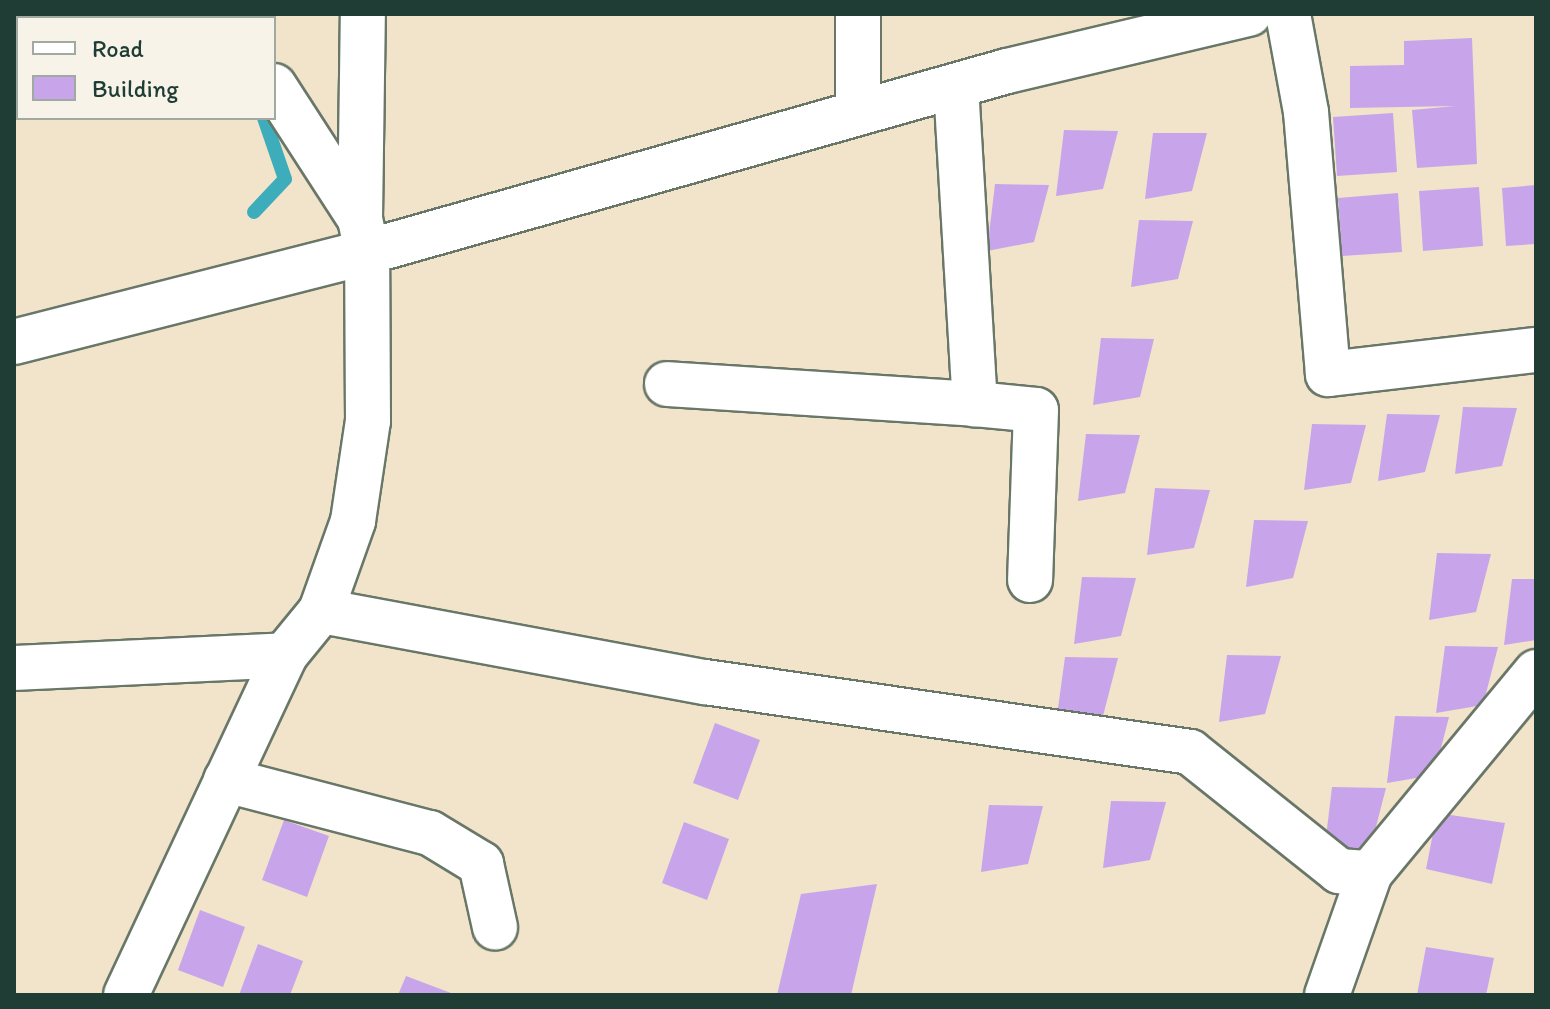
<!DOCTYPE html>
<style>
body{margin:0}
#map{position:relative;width:1550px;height:1009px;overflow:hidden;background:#f1e4ca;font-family:Itim,sans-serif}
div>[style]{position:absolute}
.stream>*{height:14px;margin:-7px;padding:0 7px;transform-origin:7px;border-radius:7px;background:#3eadbb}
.building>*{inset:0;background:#c8a5eb}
.roads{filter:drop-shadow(2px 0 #687768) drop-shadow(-2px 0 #687768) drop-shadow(0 2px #687768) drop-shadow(0 -2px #687768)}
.minor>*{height:44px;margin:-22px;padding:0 22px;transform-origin:22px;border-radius:22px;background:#fff}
span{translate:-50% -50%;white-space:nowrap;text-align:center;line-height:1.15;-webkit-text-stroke:6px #f7f3e8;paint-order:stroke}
.frame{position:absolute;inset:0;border:16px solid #1f3d34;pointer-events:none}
.legend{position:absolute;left:16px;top:16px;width:260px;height:104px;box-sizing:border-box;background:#f7f3e8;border:2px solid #a1aaa0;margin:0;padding:10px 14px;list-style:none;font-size:24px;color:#1f3d34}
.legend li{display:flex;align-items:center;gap:16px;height:40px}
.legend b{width:40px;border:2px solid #a1aaa0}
</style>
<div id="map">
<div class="stream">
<div style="left:190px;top:14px;width:6px;rotate:45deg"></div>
<div style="left:254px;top:212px;width:45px;rotate:-46.8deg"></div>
<div style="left:285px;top:179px;width:65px;rotate:-109deg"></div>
</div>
<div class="building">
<div style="clip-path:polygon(1472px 38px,1477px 164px,1417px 168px,1412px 110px,1455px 106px,1350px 108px,1350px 66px,1404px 65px,1404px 41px)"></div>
<div style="clip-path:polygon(1393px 113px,1397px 172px,1337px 176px,1333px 117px)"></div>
<div style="clip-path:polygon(1064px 130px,1118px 131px,1103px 189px,1056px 196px)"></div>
<div style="clip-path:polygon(1153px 133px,1207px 133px,1192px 191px,1145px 199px)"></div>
<div style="clip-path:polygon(995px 184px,1049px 185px,1034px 242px,987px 251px)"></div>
<div style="clip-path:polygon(1536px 185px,1536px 244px,1506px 246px,1502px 188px)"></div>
<div style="clip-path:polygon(1479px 187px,1483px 246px,1423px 251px,1419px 191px)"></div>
<div style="clip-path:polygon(1398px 193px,1402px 252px,1342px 256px,1338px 198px)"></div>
<div style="clip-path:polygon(1139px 220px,1193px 221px,1178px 279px,1131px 287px)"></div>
<div style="clip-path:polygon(1101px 338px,1154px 339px,1140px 397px,1093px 405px)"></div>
<div style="clip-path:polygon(1463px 407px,1517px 408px,1502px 466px,1455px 474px)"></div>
<div style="clip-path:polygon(1387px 414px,1440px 415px,1425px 472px,1378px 481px)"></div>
<div style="clip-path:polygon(1312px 424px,1366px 425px,1351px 483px,1304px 490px)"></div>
<div style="clip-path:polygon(1086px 434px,1140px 435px,1125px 493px,1078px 501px)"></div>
<div style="clip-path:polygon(1155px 488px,1210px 490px,1194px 548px,1147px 555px)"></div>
<div style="clip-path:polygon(1254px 520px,1308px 521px,1293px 578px,1246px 587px)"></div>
<div style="clip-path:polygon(1437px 553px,1491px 554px,1476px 612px,1429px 620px)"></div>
<div style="clip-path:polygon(1082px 577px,1136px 578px,1121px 636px,1074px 644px)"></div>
<div style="clip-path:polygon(1512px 579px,1536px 579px,1536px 640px,1504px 645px)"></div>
<div style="clip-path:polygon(1445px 646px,1498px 647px,1483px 705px,1436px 713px)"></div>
<div style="clip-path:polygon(1227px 655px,1281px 656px,1265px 714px,1219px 722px)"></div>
<div style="clip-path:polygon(1065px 657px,1118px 658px,1103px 716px,1056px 723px)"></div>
<div style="clip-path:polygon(1395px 716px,1449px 717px,1434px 775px,1387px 783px)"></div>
<div style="clip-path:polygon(715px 723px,760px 740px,738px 800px,693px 783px)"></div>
<div style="clip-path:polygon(1332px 787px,1386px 788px,1371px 846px,1324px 854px)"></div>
<div style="clip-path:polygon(1111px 801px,1166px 802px,1150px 860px,1103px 868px)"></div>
<div style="clip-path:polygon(989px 805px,1043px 806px,1028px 864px,981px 872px)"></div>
<div style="clip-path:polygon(1437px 813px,1505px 823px,1492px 884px,1426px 869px)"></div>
<div style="clip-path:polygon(284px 820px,329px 836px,307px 897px,262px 880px)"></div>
<div style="clip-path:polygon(684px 822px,729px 839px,707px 900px,662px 883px)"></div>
<div style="clip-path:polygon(877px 884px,851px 995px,777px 995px,801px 894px)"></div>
<div style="clip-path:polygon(200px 910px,245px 927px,223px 987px,178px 970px)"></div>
<div style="clip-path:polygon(258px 944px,303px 961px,290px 995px,239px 995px)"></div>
<div style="clip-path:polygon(1426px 947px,1494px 958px,1486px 995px,1417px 995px)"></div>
<div style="clip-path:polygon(406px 976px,451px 993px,450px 995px,398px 995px)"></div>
</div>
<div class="roads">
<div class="minor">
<div style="left:222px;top:14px;width:6px;rotate:45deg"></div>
<div style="left:858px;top:14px;width:99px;rotate:90deg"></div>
<div style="left:1288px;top:14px;width:100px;rotate:79.6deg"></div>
<div style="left:1306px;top:112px;width:263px;rotate:85.2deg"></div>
<div style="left:1328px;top:374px;width:209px;rotate:-6.6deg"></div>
<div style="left:274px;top:86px;width:158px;rotate:57.1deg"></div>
<div style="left:956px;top:86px;width:319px;rotate:86.6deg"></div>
<div style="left:975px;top:404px;width:61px;rotate:5.6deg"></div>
<div style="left:1036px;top:410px;width:170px;rotate:92deg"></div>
<div style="left:14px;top:342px;width:364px;rotate:-14.3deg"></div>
<div style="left:367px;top:252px;width:665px;rotate:-15.79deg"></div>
<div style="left:1007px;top:71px;width:249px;rotate:-13.3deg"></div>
<div style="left:667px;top:384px;width:309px;rotate:3.7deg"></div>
<div style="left:321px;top:611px;width:391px;rotate:10.5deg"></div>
<div style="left:705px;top:682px;width:490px;rotate:8.2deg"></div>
<div style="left:1190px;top:752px;width:191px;rotate:38.6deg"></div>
<div style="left:1339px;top:871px;width:31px;rotate:4deg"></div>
<div style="left:14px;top:668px;width:271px;rotate:-2.7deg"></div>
<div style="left:285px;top:655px;width:57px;rotate:-50.7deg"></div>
<div style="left:321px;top:611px;width:96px;rotate:-70.4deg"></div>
<div style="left:353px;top:521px;width:101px;rotate:-81.5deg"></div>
<div style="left:368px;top:421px;width:169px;rotate:-90.3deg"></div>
<div style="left:367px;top:252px;width:34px;rotate:-102deg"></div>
<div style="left:360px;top:219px;width:205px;rotate:-89.2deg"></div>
<div style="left:226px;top:780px;width:211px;rotate:14.6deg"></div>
<div style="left:430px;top:833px;width:60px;rotate:31.3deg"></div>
<div style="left:481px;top:864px;width:65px;rotate:77.5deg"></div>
<div style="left:126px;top:995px;width:375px;rotate:-64.9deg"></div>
<div style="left:1327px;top:995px;width:129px;rotate:-70.6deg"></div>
<div style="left:1370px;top:873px;width:261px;rotate:-50.4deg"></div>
</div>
</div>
<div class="frame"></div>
<ul class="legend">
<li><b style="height:10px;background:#fff"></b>Road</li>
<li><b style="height:22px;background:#c8a5eb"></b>Building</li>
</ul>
</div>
